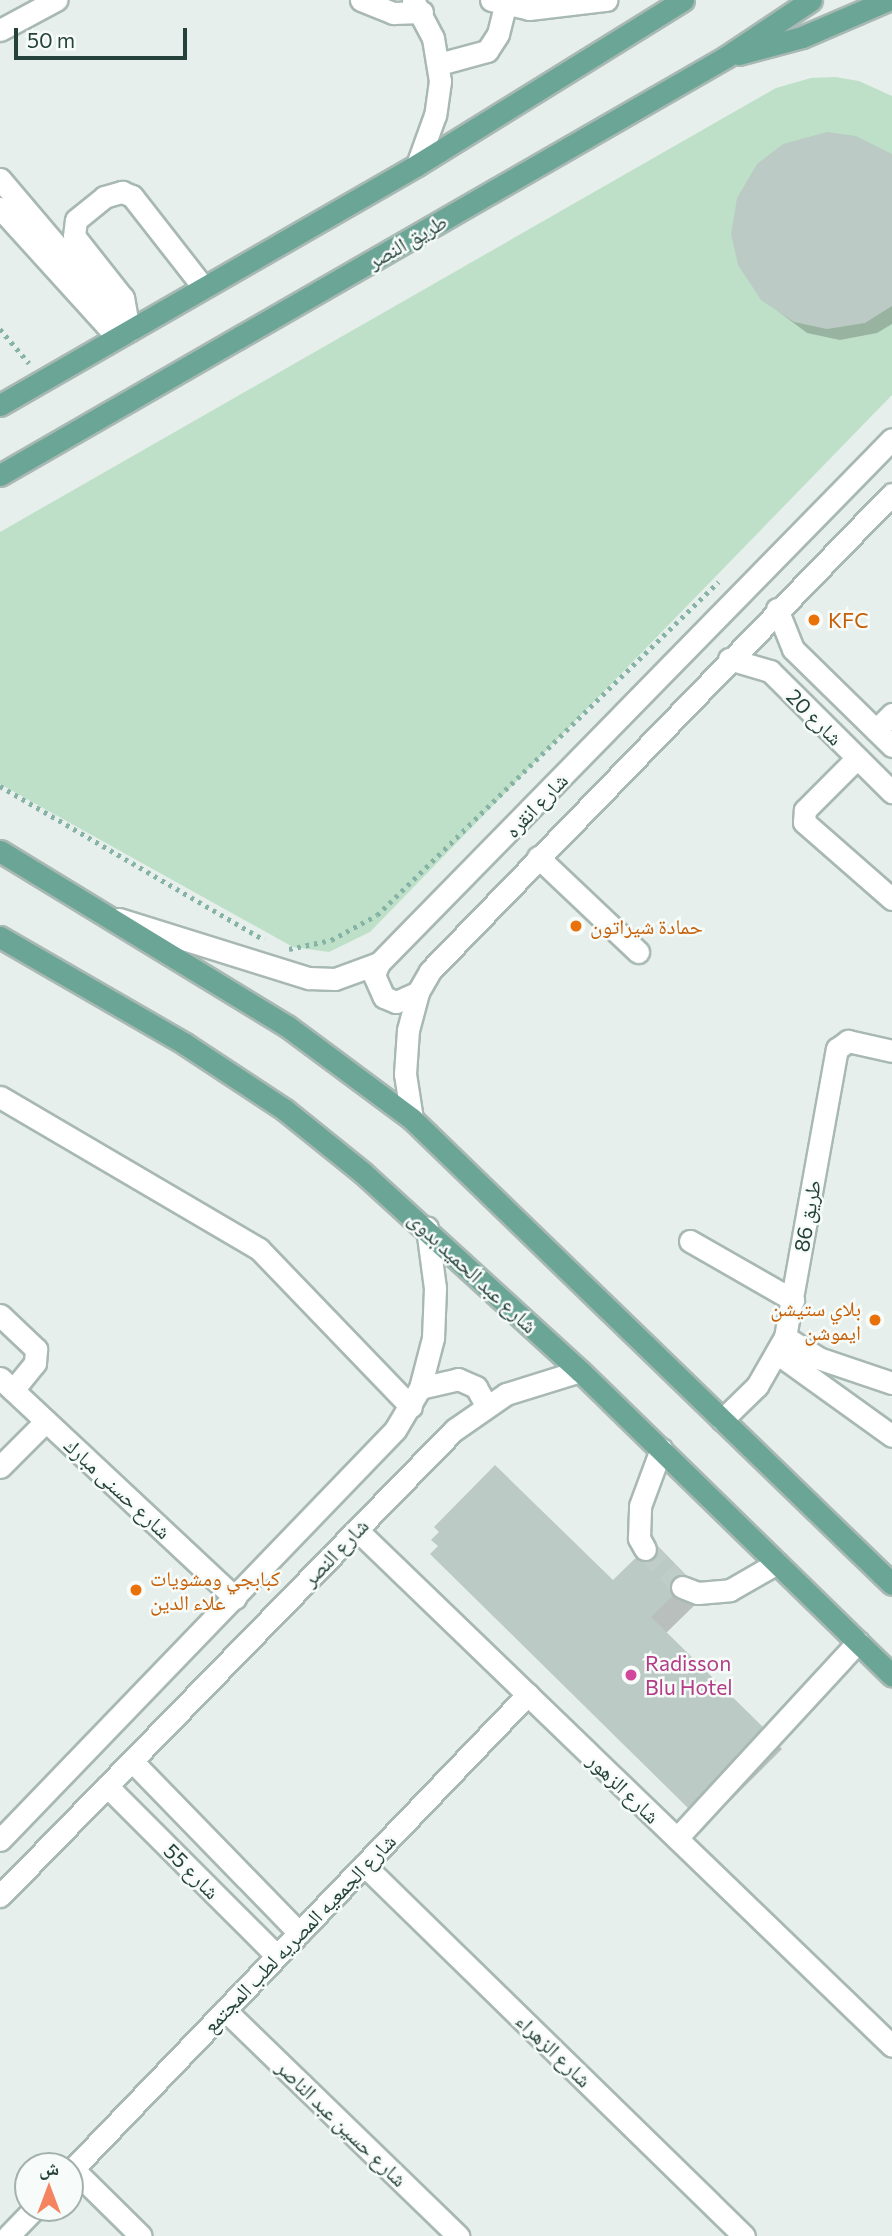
<!DOCTYPE html>
<meta charset="utf-8">
<style>
body{margin:0}
#map{position:relative;width:892px;height:2236px;overflow:hidden;background:#e6efeb;font-family:Commissioner,"Noto Naskh Arabic",sans-serif}
div>[style]{position:absolute}
.green>*{inset:0;background:#bfe0c8}
.shadow>*{inset:0;background:#0003}
.building>*{inset:0;background:#bbcac4}
.minor-tunnel>*{height:21px;margin-top:-10.5px;transform-origin:0;background:repeating-linear-gradient(90deg,#bfccc8 0 21px,transparent 0 31px)}
.path>*{height:4.5px;margin-top:-2.25px;transform-origin:0;background:repeating-linear-gradient(90deg,#86b3a5 0 3.5px,transparent 0 8.5px)}
.roads{filter:drop-shadow(2px 0 #a8b8b2) drop-shadow(-2px 0 #a8b8b2) drop-shadow(0 2px #a8b8b2) drop-shadow(0 -2px #a8b8b2)}
.minor>*{height:21px;margin:-10.5px;padding:0 10.5px;transform-origin:10.5px;border-radius:10.5px;background:#fff}
.major>*{height:21px;margin:-10.5px;padding:0 10.5px;transform-origin:10.5px;border-radius:10.5px;background:#6aa596}
.dots>*{width:19px;height:19px;translate:-50% -50%;box-sizing:border-box;border:4px solid #f7fbf9;border-radius:50%}
span{translate:-50% -50%;white-space:nowrap;text-align:center;line-height:1.15;-webkit-text-stroke:5px #f7fbf9;paint-order:stroke}
.street-label{font-size:21px;color:#24423a}
.food-label{font-size:21px;color:#c56008}
.left{translate:0 -50%;text-align:left}
.right{translate:-100% -50%;text-align:right}
.hotel-label{font-size:21px;color:#b23c85}
.north{position:absolute;left:14px;top:2152px;width:70px;height:70px;box-sizing:border-box;background:#f7fbf9;border:2px solid #a3b1ad;border-radius:50%;rotate:0deg;font-size:19px;font-weight:700;line-height:28px;text-align:center;color:#24423a}
.north::after{content:'';display:block;margin:auto;width:24px;height:32px;background:#f4845f;clip-path:polygon(50% 0,100% 100%,50% 72%,0 100%)}
.scale{position:absolute;left:14px;top:28px;width:173px;height:32px;box-sizing:border-box;border:4px solid #24423a;border-top:0;padding-left:9px;font-size:21px;line-height:24px;white-space:nowrap;color:#24423a;-webkit-text-stroke:5px #f7fbf9;paint-order:stroke}
</style>
<div id="map">
<div class="green">
<div style="clip-path:polygon(835px 77px,859px 81px,892px 96px,892px 395px,370px 932px,329px 952px,293px 947px,0 784px,0 532px,776px 88px,811px 78px)"></div>
</div>
<div class="shadow">
<div style="clip-path:polygon(892px 159px,892px 324px,877px 333px,840px 340px,807px 333px,762px 299px)"></div>
<div style="clip-path:polygon(432px 1554px,704px 1596px,665px 1634px,782px 1749px,707px 1824px)"></div>
</div>
<div class="building">
<div style="clip-path:polygon(827px 132px,856px 136px,892px 154px,892px 306px,865px 323px,827px 329px,794px 322px,761px 300px,738px 265px,731px 234px,737px 198px,757px 164px,783px 144px)"></div>
<div style="clip-path:polygon(495px 1465px,613px 1580px,653px 1541px,690px 1579px,651px 1617px,768px 1732px,690px 1810px,430px 1554px,438px 1546px,431px 1540px,439px 1532px,434px 1527px)"></div>
</div>
<div class="minor-tunnel">
<div style="left:645px;top:1549px;width:53px;rotate:45.8deg"></div>
</div>
<div class="path">
<div style="left:0;top:329px;width:45px;rotate:49.5deg"></div>
<div style="left:0;top:786px;width:306px;rotate:30.2deg"></div>
<div style="left:289px;top:949px;width:43px;rotate:-12.1deg"></div>
<div style="left:331px;top:940px;width:52px;rotate:-28.5deg"></div>
<div style="left:377px;top:915px;width:477px;rotate:-44.3deg"></div>
</div>
<div class="roads">
<div class="minor">
<div style="left:361px;top:0;width:35px;rotate:22deg"></div>
<div style="left:393px;top:13px;width:29px;rotate:-2deg"></div>
<div style="left:413px;top:0;width:43px;rotate:62.2deg"></div>
<div style="left:433px;top:38px;width:44px;rotate:80.8deg"></div>
<div style="left:440px;top:81px;width:34px;rotate:98deg"></div>
<div style="left:435px;top:115px;width:53px;rotate:109.8deg"></div>
<div style="left:491px;top:0;width:39px;rotate:13deg"></div>
<div style="left:529px;top:9px;width:78px;rotate:-6.7deg"></div>
<div style="left:0;top:30px;width:64px;rotate:-28.2deg"></div>
<div style="left:439px;top:64px;width:50px;rotate:-15.2deg"></div>
<div style="left:487px;top:51px;width:20px;rotate:-57deg"></div>
<div style="left:498px;top:34px;width:30px;rotate:-76deg"></div>
<div style="left:0;top:179px;width:199px;rotate:49.7deg"></div>
<div style="left:0;top:208px;width:162px;rotate:47.8deg"></div>
<div style="left:129px;top:331px;width:34px;rotate:-100deg"></div>
<div style="left:123px;top:298px;width:79px;rotate:-128.3deg"></div>
<div style="left:74px;top:236px;width:16px;rotate:-83deg"></div>
<div style="left:76px;top:220px;width:36px;rotate:-39deg"></div>
<div style="left:104px;top:197px;width:19px;rotate:-16deg"></div>
<div style="left:122px;top:192px;width:11px;rotate:22deg"></div>
<div style="left:132px;top:196px;width:115px;rotate:52deg"></div>
<div style="left:777px;top:609px;width:43px;rotate:68.2deg"></div>
<div style="left:793px;top:649px;width:139px;rotate:44.4deg"></div>
<div style="left:729px;top:659px;width:43px;rotate:16.3deg"></div>
<div style="left:770px;top:671px;width:172px;rotate:44.8deg"></div>
<div style="left:876px;top:730px;width:23px;rotate:-45deg"></div>
<div style="left:857px;top:758px;width:74px;rotate:135deg"></div>
<div style="left:805px;top:810px;width:12px;rotate:95deg"></div>
<div style="left:804px;top:822px;width:117px;rotate:41.2deg"></div>
<div style="left:538px;top:857px;width:138px;rotate:43.5deg"></div>
<div style="left:119px;top:919px;width:199px;rotate:17.3deg"></div>
<div style="left:309px;top:978px;width:26px;rotate:2deg"></div>
<div style="left:335px;top:979px;width:47px;rotate:-20deg"></div>
<div style="left:379px;top:963px;width:733px;rotate:-45.61deg"></div>
<div style="left:379px;top:963px;width:13px;rotate:113deg"></div>
<div style="left:374px;top:975px;width:24px;rotate:66deg"></div>
<div style="left:384px;top:997px;width:13px;rotate:23deg"></div>
<div style="left:396px;top:1002px;width:24px;rotate:-24deg"></div>
<div style="left:0;top:1097px;width:300px;rotate:30.4deg"></div>
<div style="left:259px;top:1249px;width:219px;rotate:46.1deg"></div>
<div style="left:412px;top:1119px;width:46px;rotate:-98.8deg"></div>
<div style="left:405px;top:1074px;width:44px;rotate:-86.1deg"></div>
<div style="left:408px;top:1030px;width:39px;rotate:-75deg"></div>
<div style="left:418px;top:992px;width:24px;rotate:-60deg"></div>
<div style="left:430px;top:971px;width:664px;rotate:-45.92deg"></div>
<div style="left:690px;top:1241px;width:119px;rotate:29.8deg"></div>
<div style="left:0;top:1315px;width:50px;rotate:43.4deg"></div>
<div style="left:36px;top:1349px;width:14px;rotate:94deg"></div>
<div style="left:35px;top:1363px;width:35px;rotate:129deg"></div>
<div style="left:785px;top:1337px;width:39px;rotate:32deg"></div>
<div style="left:818px;top:1358px;width:78px;rotate:18.7deg"></div>
<div style="left:778px;top:1354px;width:140px;rotate:35.7deg"></div>
<div style="left:0;top:1378px;width:322px;rotate:43.1deg"></div>
<div style="left:420px;top:1388px;width:39px;rotate:-13deg"></div>
<div style="left:458px;top:1379px;width:20px;rotate:24deg"></div>
<div style="left:476px;top:1387px;width:21px;rotate:61deg"></div>
<div style="left:722px;top:1420px;width:49px;rotate:-44.2deg"></div>
<div style="left:757px;top:1386px;width:56px;rotate:-60.3deg"></div>
<div style="left:785px;top:1337px;width:293px;rotate:-79.8deg"></div>
<div style="left:837px;top:1049px;width:14px;rotate:-36deg"></div>
<div style="left:848px;top:1041px;width:45px;rotate:12.8deg"></div>
<div style="left:0;top:1467px;width:65px;rotate:-45deg"></div>
<div style="left:357px;top:1530px;width:743px;rotate:43.96deg"></div>
<div style="left:645px;top:1549px;width:13px;rotate:-119deg"></div>
<div style="left:639px;top:1538px;width:32px;rotate:-88deg"></div>
<div style="left:640px;top:1506px;width:61px;rotate:-69.8deg"></div>
<div style="left:682px;top:1587px;width:17px;rotate:21deg"></div>
<div style="left:698px;top:1593px;width:32px;rotate:-5deg"></div>
<div style="left:730px;top:1590px;width:54px;rotate:-29.9deg"></div>
<div style="left:132px;top:1761px;width:240px;rotate:45.8deg"></div>
<div style="left:107px;top:1786px;width:240px;rotate:45deg"></div>
<div style="left:677px;top:1838px;width:267px;rotate:-47.3deg"></div>
<div style="left:0;top:1840px;width:569px;rotate:-46.07deg"></div>
<div style="left:395px;top:1430px;width:49px;rotate:-59.2deg"></div>
<div style="left:420px;top:1388px;width:52px;rotate:-75.4deg"></div>
<div style="left:433px;top:1338px;width:50px;rotate:-87.7deg"></div>
<div style="left:435px;top:1288px;width:61px;rotate:-97.6deg"></div>
<div style="left:364px;top:1865px;width:531px;rotate:44.31deg"></div>
<div style="left:0;top:1896px;width:651px;rotate:-45.75deg"></div>
<div style="left:454px;top:1430px;width:63px;rotate:-34.7deg"></div>
<div style="left:506px;top:1394px;width:77px;rotate:-17.3deg"></div>
<div style="left:225px;top:2010px;width:325px;rotate:44.1deg"></div>
<div style="left:73px;top:2169px;width:95px;rotate:44.6deg"></div>
<div style="left:70px;top:2172px;width:662px;rotate:-46.22deg"></div>
<div style="left:8px;top:2236px;width:39px;rotate:-46deg"></div>
</div>
<div class="major">
<div style="left:738px;top:54px;width:66px;rotate:-14.9deg"></div>
<div style="left:802px;top:37px;width:94px;rotate:-23.3deg"></div>
<div style="left:0;top:405px;width:481px;rotate:-29.9deg"></div>
<div style="left:417px;top:165px;width:313px;rotate:-31.8deg"></div>
<div style="left:0;top:475px;width:838px;rotate:-29.93deg"></div>
<div style="left:726px;top:57px;width:102px;rotate:-33.8deg"></div>
<div style="left:0;top:851px;width:336px;rotate:31.4deg"></div>
<div style="left:287px;top:1026px;width:156px;rotate:36.6deg"></div>
<div style="left:412px;top:1119px;width:668px;rotate:44.09deg"></div>
<div style="left:0;top:937px;width:214px;rotate:30deg"></div>
<div style="left:185px;top:1044px;width:120px;rotate:33.4deg"></div>
<div style="left:285px;top:1110px;width:100px;rotate:38.9deg"></div>
<div style="left:363px;top:1173px;width:294px;rotate:42.4deg"></div>
<div style="left:580px;top:1371px;width:436px;rotate:44.3deg"></div>
</div>
</div>
<div class="dots">
<div style="left:814px;top:620px;background:#e8710a"></div>
<div style="left:576px;top:926px;background:#e8710a"></div>
<div style="left:875px;top:1320px;background:#e8710a"></div>
<div style="left:136px;top:1590px;background:#e8710a"></div>
<div style="left:631px;top:1675px;background:#d1479c"></div>
</div>
<div class="street-label">
<span style="left:407px;top:241px;rotate:-30deg">طريق النصر</span>
<span style="left:815px;top:717px;rotate:45deg">شارع 20</span>
<span style="left:536px;top:805px;rotate:-46deg">شارع انقره</span>
<span style="left:807px;top:1216px;rotate:-80deg">طريق 86</span>
<span style="left:473px;top:1272px;rotate:43deg">شارع عبد الحميد بدوى</span>
<span style="left:118px;top:1488px;rotate:43deg">شارع حسنى مبارك</span>
<span style="left:335px;top:1552px;rotate:-46deg">شارع النصر</span>
<span style="left:624px;top:1788px;rotate:44deg">شارع الزهور</span>
<span style="left:192px;top:1871px;rotate:45deg">شارع 55</span>
<span style="left:299px;top:1933px;rotate:-46deg">شارع الجمعيه المصريه لطب المجتمع</span>
<span style="left:554px;top:2050px;rotate:44deg">شارع الزهراء</span>
<span style="left:342px;top:2123px;rotate:44deg">شارع حسين عبد الناصر</span>
</div>
<div class="food-label">
<span class="left" style="left:828px;top:620px">KFC</span>
<span class="left" style="left:590px;top:926px">حمادة شيراتون</span>
<span class="right" style="left:861px;top:1320px">بلاي ستيشن<br>ايموشن</span>
<span class="left" style="left:150px;top:1590px">كبابجي ومشويات<br>علاء الدين</span>
</div>
<div class="hotel-label">
<span class="left" style="left:645px;top:1675px">Radisson<br>Blu Hotel</span>
</div>
<div class="north">ش</div>
<div class="scale">50 m</div>
</div>
